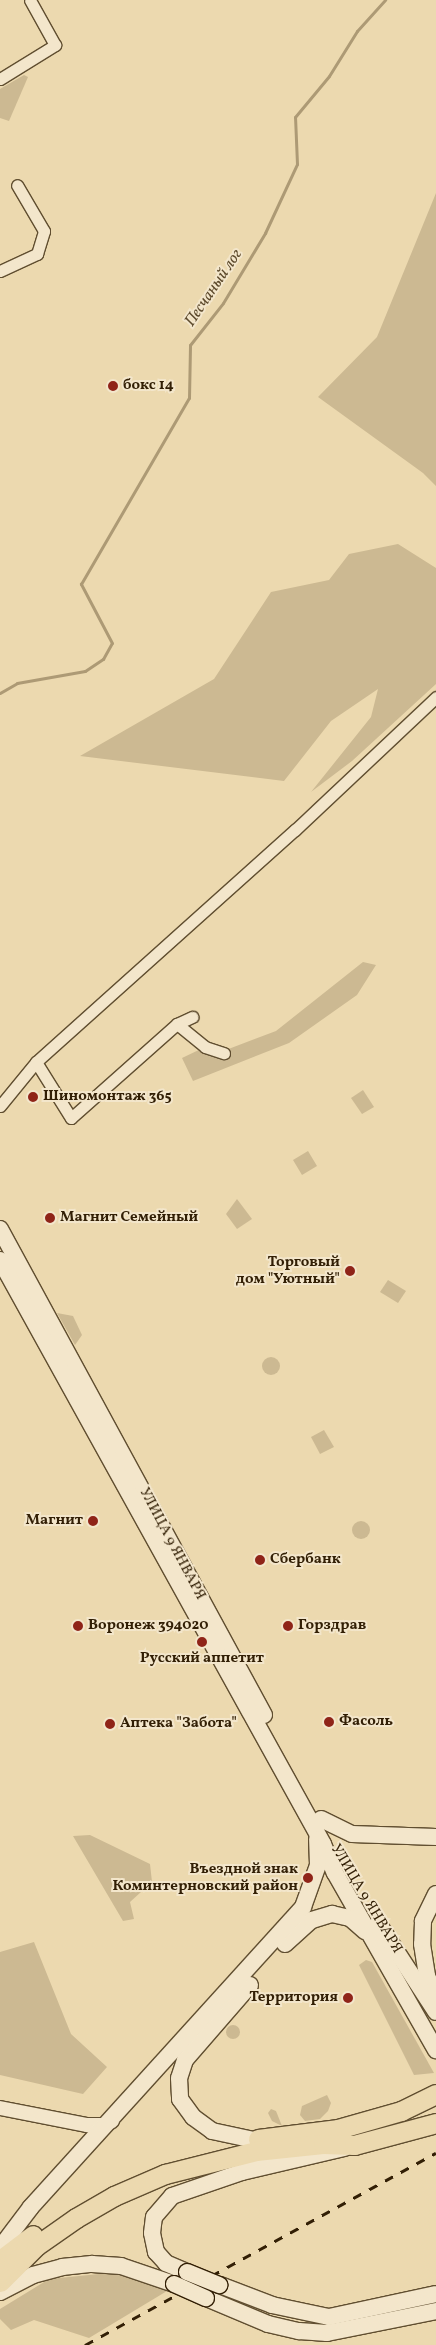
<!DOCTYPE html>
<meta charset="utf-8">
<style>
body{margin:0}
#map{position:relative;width:436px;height:2345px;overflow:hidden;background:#ecd9af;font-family:Vollkorn,serif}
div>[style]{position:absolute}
.green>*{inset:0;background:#ccb992}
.round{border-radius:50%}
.stream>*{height:3px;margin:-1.5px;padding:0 1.5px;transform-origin:1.5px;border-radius:1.5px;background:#ad9a75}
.roads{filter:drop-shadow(1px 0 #604e30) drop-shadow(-1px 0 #604e30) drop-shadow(0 1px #604e30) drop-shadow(0 -1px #604e30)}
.minor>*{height:11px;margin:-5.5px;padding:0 5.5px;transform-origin:5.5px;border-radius:5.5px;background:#f3e6cb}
.tertiary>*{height:14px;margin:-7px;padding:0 7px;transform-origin:7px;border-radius:7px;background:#f3e6cb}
.secondary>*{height:16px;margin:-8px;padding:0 8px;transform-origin:8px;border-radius:8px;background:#f3e6cb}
.trunk>*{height:19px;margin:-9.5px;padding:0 9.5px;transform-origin:9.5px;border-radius:9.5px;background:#ecd9af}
.rail>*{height:3px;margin-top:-1.5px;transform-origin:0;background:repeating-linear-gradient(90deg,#321f05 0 9px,transparent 0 18px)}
.bridges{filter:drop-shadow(1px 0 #321f05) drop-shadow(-1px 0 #321f05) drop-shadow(0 1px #321f05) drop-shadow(0 -1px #321f05)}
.secondary-bridge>*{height:16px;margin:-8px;padding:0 8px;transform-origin:8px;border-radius:8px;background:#f3e6cb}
.dots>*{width:14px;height:14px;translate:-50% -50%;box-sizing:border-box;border:2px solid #f3e6cb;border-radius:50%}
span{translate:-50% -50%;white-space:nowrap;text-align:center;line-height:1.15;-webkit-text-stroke:4px #f3e6cb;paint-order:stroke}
.poi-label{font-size:15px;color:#321f05;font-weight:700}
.left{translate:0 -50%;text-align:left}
.right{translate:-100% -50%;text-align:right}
.street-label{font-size:15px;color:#321f05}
.water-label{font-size:16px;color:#5d4a2c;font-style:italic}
</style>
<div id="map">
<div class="green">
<div style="clip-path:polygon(24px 75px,28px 77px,9px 121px,0 118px,0 89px)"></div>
<div style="clip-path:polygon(436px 193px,436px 486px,423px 473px,318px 397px,377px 337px)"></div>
<div style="clip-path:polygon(398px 544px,436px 568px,436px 684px,352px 761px,311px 792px,371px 717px,378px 689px,331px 721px,284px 781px,80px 756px,214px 679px,271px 592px,329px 580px,349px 554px)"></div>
<div style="clip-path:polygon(363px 962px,376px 965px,357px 995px,289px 1043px,193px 1081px,182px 1058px,205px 1047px,218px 1053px,276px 1031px)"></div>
<div style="clip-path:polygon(363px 1090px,374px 1107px,362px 1114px,351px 1098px)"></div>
<div style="clip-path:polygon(308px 1151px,317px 1166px,302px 1175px,293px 1160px)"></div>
<div style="clip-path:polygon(237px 1199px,252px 1219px,237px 1229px,226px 1214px)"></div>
<div style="clip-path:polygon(388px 1280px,406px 1291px,398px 1303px,380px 1292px)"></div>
<div style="clip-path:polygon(57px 1313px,73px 1316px,82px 1335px,75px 1345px)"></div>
<div class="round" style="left:262px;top:1357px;width:18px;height:18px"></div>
<div style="clip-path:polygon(324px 1430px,334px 1447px,320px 1454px,311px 1437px)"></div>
<div class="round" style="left:352px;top:1521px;width:18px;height:18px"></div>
<div style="clip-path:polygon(90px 1835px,150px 1864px,152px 1882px,130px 1902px,134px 1919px,123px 1921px,73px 1836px)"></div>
<div style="clip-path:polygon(34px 1942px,71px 2034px,107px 2067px,83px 2094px,0 2075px,0 1952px)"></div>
<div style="clip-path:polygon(366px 1960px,372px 1962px,434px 2073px,414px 2075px,359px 1965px)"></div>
<div class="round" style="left:226px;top:2025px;width:14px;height:14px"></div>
<div style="clip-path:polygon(327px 2095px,331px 2103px,328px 2111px,320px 2119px,305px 2121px,300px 2115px,302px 2106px)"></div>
<div style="clip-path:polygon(271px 2109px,276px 2111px,282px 2126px,272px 2121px,268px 2113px)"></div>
<div style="clip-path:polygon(119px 2272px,167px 2291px,89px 2338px,34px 2320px,11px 2330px,0 2319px,0 2309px,49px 2279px)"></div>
</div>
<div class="stream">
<div style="left:0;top:693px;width:20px;rotate:-30deg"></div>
<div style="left:17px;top:683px;width:69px;rotate:-10deg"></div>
<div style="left:85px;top:671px;width:22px;rotate:-34deg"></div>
<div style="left:103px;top:659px;width:18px;rotate:-61deg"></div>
<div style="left:112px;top:643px;width:67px;rotate:-117.7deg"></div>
<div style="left:81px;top:584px;width:215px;rotate:-59.9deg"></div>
<div style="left:189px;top:398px;width:53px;rotate:-88.9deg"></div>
<div style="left:190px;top:345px;width:53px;rotate:-51.8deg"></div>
<div style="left:223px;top:303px;width:82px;rotate:-59deg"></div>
<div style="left:265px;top:233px;width:76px;rotate:-65.1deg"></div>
<div style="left:297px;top:164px;width:47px;rotate:-92.4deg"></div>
<div style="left:295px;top:117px;width:53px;rotate:-50.3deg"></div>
<div style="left:329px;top:76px;width:53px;rotate:-58.1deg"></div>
<div style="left:357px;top:31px;width:42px;rotate:-47.9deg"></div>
</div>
<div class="roads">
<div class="minor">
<div style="left:0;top:79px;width:65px;rotate:-31.7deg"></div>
<div style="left:55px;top:45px;width:51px;rotate:-119.1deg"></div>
<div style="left:0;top:271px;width:41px;rotate:-24.7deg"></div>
<div style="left:37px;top:254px;width:24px;rotate:-73deg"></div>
<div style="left:44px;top:231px;width:53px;rotate:-120.4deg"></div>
<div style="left:177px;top:1024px;width:17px;rotate:-25deg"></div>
<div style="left:36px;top:1062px;width:66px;rotate:58deg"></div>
<div style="left:71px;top:1118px;width:142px;rotate:-41.6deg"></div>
<div style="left:177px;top:1024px;width:36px;rotate:39deg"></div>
<div style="left:205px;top:1047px;width:20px;rotate:18deg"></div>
<div style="left:0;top:1106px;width:57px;rotate:-50.7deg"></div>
<div style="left:36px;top:1062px;width:348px;rotate:-41.9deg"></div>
<div style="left:295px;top:830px;width:194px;rotate:-43.3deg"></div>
</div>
<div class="tertiary">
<div style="left:0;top:2108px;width:89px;rotate:11.1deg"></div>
<div style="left:87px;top:2125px;width:17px"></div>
<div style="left:104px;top:2125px;width:9px;rotate:-27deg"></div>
</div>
<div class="secondary">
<div style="left:0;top:1229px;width:553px;rotate:61.49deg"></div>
<div style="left:0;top:1260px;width:667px;rotate:61.05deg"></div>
<div style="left:323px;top:1844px;width:31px;rotate:68deg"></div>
<div style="left:335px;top:1873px;width:204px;rotate:60.3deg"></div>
<div style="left:321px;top:1819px;width:34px;rotate:26deg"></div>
<div style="left:352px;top:1834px;width:84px;rotate:2deg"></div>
<div style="left:436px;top:1894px;width:30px;rotate:116deg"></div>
<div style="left:423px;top:1921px;width:23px;rotate:92deg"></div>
<div style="left:422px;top:1944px;width:32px;rotate:81deg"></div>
<div style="left:427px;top:1976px;width:22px;rotate:66deg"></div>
<div style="left:378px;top:1923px;width:106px;rotate:56.9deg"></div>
<div style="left:285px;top:1944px;width:36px;rotate:-42deg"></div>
<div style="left:312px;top:1920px;width:21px;rotate:-17deg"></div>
<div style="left:332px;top:1914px;width:18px;rotate:13deg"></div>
<div style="left:350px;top:1918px;width:20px;rotate:41deg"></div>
<div style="left:250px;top:1985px;width:99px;rotate:130.9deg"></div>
<div style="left:185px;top:2060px;width:19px;rotate:108deg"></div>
<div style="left:179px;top:2078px;width:21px;rotate:87deg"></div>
<div style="left:180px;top:2099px;width:22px;rotate:54deg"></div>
<div style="left:193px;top:2117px;width:24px;rotate:36deg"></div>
<div style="left:212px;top:2131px;width:43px;rotate:12.1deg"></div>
<div style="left:0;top:2248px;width:51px;rotate:-52.9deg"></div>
<div style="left:31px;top:2207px;width:405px;rotate:-47.8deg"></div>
<div style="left:303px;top:1907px;width:45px;rotate:-70.3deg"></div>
<div style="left:318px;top:1865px;width:26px;rotate:-92deg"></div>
<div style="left:187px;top:2272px;width:23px;rotate:-157deg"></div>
<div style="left:166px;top:2263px;width:15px;rotate:-132deg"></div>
<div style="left:156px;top:2252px;width:19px;rotate:-102deg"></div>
<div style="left:152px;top:2233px;width:16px;rotate:-83deg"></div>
<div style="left:154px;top:2217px;width:28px;rotate:-49deg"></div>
<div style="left:172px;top:2196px;width:74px;rotate:-18.9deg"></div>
<div style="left:242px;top:2172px;width:105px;rotate:-13.2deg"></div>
<div style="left:220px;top:2285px;width:56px;rotate:21deg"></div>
<div style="left:272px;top:2305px;width:58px;rotate:11.9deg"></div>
<div style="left:329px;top:2317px;width:109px;rotate:-12.1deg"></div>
<div style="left:0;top:2292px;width:37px;rotate:-27deg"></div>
<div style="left:33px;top:2275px;width:30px;rotate:-15deg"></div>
<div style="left:62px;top:2267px;width:30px;rotate:-6deg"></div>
<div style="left:92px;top:2264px;width:29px;rotate:4deg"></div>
<div style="left:121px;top:2266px;width:56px;rotate:18.8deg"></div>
<div style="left:206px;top:2298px;width:67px;rotate:22.8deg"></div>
<div style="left:268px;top:2324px;width:32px;rotate:13deg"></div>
<div style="left:299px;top:2331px;width:28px;rotate:4deg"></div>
<div style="left:327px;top:2333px;width:111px;rotate:-11.4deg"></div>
</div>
<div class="trunk">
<div style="left:258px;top:2139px;width:81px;rotate:-7.1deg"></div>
<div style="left:338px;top:2129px;width:66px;rotate:-15.9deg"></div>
<div style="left:401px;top:2111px;width:39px;rotate:-26deg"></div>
<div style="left:0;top:2260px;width:41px;rotate:-37.1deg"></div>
<div style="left:0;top:2282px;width:51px;rotate:-45deg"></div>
<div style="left:36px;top:2246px;width:49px;rotate:-35deg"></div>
<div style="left:76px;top:2218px;width:44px;rotate:-30.1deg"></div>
<div style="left:114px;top:2196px;width:56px;rotate:-23.3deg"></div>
<div style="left:165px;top:2174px;width:94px;rotate:-14.2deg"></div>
<div style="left:256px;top:2151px;width:67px;rotate:-6deg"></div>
<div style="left:323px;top:2144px;width:31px;rotate:2deg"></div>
<div style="left:354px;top:2145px;width:85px;rotate:-15deg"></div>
</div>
</div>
<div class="rail">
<div style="left:85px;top:2345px;width:400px;rotate:-28.7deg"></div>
</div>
<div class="bridges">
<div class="secondary-bridge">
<div style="left:187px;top:2272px;width:35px;rotate:22deg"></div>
<div style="left:174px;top:2284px;width:35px;rotate:24deg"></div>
</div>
</div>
<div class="dots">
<div style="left:113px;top:386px;background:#8f2418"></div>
<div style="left:33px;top:1097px;background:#8f2418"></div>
<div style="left:50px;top:1218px;background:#8f2418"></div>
<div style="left:350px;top:1271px;background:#8f2418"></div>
<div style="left:93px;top:1521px;background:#8f2418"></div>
<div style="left:260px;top:1560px;background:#8f2418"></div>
<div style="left:78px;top:1626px;background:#8f2418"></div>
<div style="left:288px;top:1626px;background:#8f2418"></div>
<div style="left:202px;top:1642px;background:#8f2418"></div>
<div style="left:329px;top:1722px;background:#8f2418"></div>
<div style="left:110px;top:1724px;background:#8f2418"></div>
<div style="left:308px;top:1878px;background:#8f2418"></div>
<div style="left:348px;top:1998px;background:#8f2418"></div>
</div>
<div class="poi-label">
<span class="left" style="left:123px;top:386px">бокс 14</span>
<span class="left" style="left:43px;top:1097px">Шиномонтаж 365</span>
<span class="left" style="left:60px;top:1218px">Магнит Семейный</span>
<span class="right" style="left:340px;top:1271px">Торговый<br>дом "Уютный"</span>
<span class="right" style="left:83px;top:1521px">Магнит</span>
<span class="left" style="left:270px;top:1560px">Сбербанк</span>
<span class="left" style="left:88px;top:1626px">Воронеж 394020</span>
<span class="left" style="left:298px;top:1626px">Горздрав</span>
<span style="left:202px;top:1659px">Русский аппетит</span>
<span class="left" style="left:339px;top:1722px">Фасоль</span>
<span class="left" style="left:120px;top:1724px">Аптека "Забота"</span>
<span class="right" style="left:298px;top:1878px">Въездной знак<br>Коминтерновский район</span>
<span class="right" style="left:338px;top:1998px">Территория</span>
</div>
<div class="street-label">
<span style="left:172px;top:1544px;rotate:62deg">УЛИЦА 9 ЯНВАРЯ</span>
<span style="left:366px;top:1899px;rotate:59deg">УЛИЦА 9 ЯНВАРЯ</span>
</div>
<div class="water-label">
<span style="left:214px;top:288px;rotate:-56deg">Песчаный лог</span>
</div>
</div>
